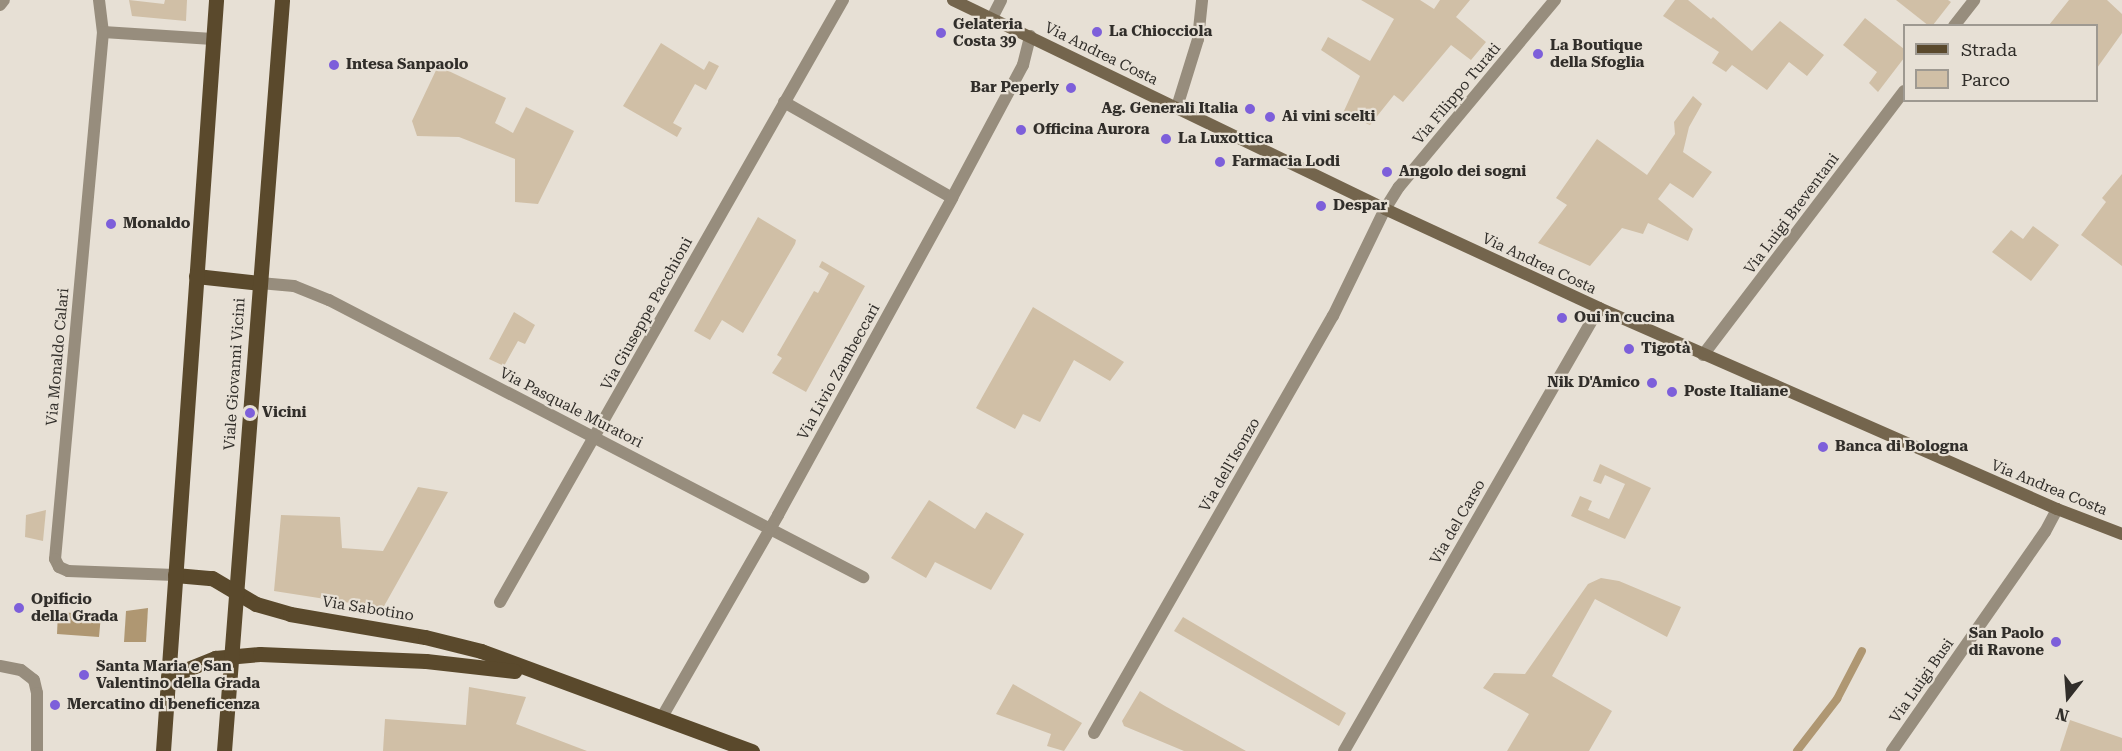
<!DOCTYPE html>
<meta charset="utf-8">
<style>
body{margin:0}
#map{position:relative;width:2122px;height:751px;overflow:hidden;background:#e7e0d5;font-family:"Roboto Serif",serif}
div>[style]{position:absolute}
.green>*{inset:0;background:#d0bfa6}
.water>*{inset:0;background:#af9772}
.stream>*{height:8px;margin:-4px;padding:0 4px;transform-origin:4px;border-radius:4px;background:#af9772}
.pedestrian>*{height:12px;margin:-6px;padding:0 6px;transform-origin:6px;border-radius:6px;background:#978d7d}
.minor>*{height:12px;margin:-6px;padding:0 6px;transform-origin:6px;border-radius:6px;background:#978d7d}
.secondary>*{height:12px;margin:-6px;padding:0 6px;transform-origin:6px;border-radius:6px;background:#74654d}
.primary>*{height:15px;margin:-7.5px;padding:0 7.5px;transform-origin:7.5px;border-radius:7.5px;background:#5a492c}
.dots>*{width:16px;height:16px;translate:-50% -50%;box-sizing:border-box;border:3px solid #e7e0d5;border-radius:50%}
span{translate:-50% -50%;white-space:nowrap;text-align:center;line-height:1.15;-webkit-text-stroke:4.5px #e7e0d5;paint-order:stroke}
.poi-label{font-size:15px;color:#312e2a;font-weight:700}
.left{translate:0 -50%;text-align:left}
.right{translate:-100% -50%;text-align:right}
.street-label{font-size:15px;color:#312e2a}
.legend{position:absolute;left:1903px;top:24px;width:195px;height:78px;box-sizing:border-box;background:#e7e0d5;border:2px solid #9e9991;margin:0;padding:8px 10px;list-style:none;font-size:18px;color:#312e2a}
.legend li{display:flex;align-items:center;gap:12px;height:30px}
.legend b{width:30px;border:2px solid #9e9991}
.north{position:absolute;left:2038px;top:667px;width:60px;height:60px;-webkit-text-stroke:4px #e7e0d5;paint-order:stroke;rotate:197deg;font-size:16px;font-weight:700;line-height:24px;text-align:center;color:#312e2a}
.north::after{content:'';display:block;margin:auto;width:21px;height:27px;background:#312e2a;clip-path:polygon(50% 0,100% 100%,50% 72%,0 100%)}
</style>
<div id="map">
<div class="green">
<div style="clip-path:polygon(129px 0,164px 4px,165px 0,187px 0,186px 21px,132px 16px)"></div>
<div style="clip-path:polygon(1361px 0,1420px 0,1434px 9px,1440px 0,1470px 0,1456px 17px,1486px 42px,1471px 60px,1451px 45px,1403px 102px,1394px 95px,1370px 125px,1343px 113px,1360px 76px,1321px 50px,1328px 37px,1370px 61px,1394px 19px)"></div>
<div style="clip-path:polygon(1675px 0,1688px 0,1711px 19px,1713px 17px,1752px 51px,1780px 21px,1824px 55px,1807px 76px,1789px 62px,1767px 90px,1732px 65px,1726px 72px,1712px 63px,1719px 52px,1663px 16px)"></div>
<div style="clip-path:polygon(1896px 0,1948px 0,1951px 2px,1933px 25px,1929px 26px)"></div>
<div style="clip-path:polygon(2069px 0,2107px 0,2122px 14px,2122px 33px,2097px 68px,2096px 26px,2049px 25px)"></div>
<div style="clip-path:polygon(1865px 18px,1904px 49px,1904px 58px,1878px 92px,1869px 83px,1877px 72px,1843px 45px)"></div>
<div style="clip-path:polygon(661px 43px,704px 70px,709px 61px,719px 66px,706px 90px,695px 84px,673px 123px,682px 128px,677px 137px,623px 106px)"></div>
<div style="clip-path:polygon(438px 66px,506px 98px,495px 123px,513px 133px,526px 107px,574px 131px,538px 204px,515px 202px,515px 159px,459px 137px,417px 136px,412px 121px)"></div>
<div style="clip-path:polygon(1693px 96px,1702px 104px,1689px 127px,1683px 152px,1712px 172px,1693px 198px,1670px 183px,1658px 199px,1693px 229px,1688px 241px,1648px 223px,1643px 234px,1622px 228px,1590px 266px,1538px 243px,1567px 205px,1556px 198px,1597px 139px,1647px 175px,1675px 134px,1674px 122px)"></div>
<div style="clip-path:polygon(2122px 174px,2122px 266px,2081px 235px,2106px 202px,2102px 198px)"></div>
<div style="clip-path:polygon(758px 217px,796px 240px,795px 244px,743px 333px,722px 320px,710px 340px,694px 331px)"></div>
<div style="clip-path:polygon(2033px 226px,2059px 245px,2031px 281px,1992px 252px,2011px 230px,2023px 239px)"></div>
<div style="clip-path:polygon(822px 261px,865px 286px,806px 392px,772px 373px,782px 358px,777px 355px,814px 291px,818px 293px,829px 273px,819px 267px)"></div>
<div style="clip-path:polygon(1033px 307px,1124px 362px,1110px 381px,1074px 360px,1040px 422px,1023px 414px,1015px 429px,976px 408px)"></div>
<div style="clip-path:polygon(514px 312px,535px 325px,525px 344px,518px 341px,504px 366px,489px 359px)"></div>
<div style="clip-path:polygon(1600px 464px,1651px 488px,1625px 539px,1571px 516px,1580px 496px,1592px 501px,1588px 510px,1609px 519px,1625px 484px,1605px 475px,1601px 484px,1593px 481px)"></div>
<div style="clip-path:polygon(418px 487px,448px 492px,383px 608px,274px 591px,281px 515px,340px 517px,342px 548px,383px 551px)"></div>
<div style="clip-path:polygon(929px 500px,975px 529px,986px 512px,1024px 534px,991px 590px,935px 562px,926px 578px,891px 558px)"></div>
<div style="clip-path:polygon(46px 510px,43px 541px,25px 537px,26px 515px)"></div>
<div style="clip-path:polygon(1601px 578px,1619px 581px,1681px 607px,1667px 637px,1595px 599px,1552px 676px,1612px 711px,1589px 751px,1507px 751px,1529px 714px,1483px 688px,1494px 673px,1525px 674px,1588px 584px)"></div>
<div style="clip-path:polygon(1183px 617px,1346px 713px,1339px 726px,1174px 631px)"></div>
<div style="clip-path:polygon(1013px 684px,1082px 723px,1064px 751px,1047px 746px,1051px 734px,996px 714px)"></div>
<div style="clip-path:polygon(469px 687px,526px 697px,516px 724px,587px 751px,383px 751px,385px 719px,466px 725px)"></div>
<div style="clip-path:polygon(1140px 691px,1165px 706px,1246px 751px,1184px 751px,1124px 726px,1122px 721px)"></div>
<div style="clip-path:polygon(2070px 720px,2122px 738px,2122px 751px,2060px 751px)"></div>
</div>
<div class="water">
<div style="clip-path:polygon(148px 608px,146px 642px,124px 642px,126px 611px)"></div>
<div style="clip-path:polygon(58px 612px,101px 615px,99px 637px,57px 634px)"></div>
</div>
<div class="stream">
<div style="left:1797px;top:751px;width:66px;rotate:-52.4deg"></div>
<div style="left:1837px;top:699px;width:54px;rotate:-62.5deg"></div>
</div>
<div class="pedestrian">
<div style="left:0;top:5px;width:6px;rotate:-51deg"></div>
</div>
<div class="minor">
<div style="left:99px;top:0;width:32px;rotate:83deg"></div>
<div style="left:103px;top:32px;width:529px;rotate:95.2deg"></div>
<div style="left:55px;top:559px;width:9px;rotate:63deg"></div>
<div style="left:59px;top:567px;width:10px;rotate:24deg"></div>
<div style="left:68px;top:571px;width:107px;rotate:2.1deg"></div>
<div style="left:992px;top:18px;width:20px;rotate:-63deg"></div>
<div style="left:1954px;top:26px;width:33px;rotate:-52deg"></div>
<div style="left:103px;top:32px;width:110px;rotate:3.6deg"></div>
<div style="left:784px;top:102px;width:193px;rotate:29.7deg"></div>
<div style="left:1177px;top:107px;width:71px;rotate:-72.8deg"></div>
<div style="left:1198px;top:39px;width:39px;rotate:-84deg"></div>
<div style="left:260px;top:283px;width:34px;rotate:5deg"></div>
<div style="left:294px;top:286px;width:38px;rotate:22deg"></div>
<div style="left:329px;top:300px;width:602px;rotate:27.42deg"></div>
<div style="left:1703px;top:355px;width:332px;rotate:-52.7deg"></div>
<div style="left:500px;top:602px;width:693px;rotate:-60.33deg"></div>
<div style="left:0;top:666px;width:21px;rotate:11deg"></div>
<div style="left:21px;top:670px;width:16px;rotate:38deg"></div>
<div style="left:34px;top:680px;width:13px;rotate:77deg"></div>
<div style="left:37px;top:693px;width:58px;rotate:90deg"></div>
<div style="left:662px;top:717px;width:233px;rotate:-60.1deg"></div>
<div style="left:778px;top:515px;width:362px;rotate:-61.2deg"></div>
<div style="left:952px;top:198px;width:151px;rotate:-61.9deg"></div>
<div style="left:1023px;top:65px;width:30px;rotate:-76deg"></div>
<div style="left:1094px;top:733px;width:481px;rotate:-60.2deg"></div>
<div style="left:1333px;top:316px;width:119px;rotate:-64.1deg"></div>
<div style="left:1385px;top:209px;width:26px;rotate:-58deg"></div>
<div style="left:1399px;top:187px;width:244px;rotate:-50.2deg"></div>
<div style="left:1344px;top:751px;width:511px;rotate:-60.07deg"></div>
<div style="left:1892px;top:751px;width:267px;rotate:-55.1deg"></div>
<div style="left:2045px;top:532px;width:26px;rotate:-62deg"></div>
</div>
<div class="secondary">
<div style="left:953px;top:0;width:480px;rotate:25.8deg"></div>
<div style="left:1385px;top:209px;width:236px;rotate:24.8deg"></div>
<div style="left:1599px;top:308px;width:500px;rotate:23.69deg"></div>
<div style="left:2057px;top:509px;width:70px;rotate:21deg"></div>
</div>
<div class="primary">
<div style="left:196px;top:276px;width:64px;rotate:6.2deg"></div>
<div style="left:175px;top:575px;width:37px;rotate:5deg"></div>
<div style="left:212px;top:578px;width:51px;rotate:30.6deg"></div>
<div style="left:256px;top:604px;width:35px;rotate:16deg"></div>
<div style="left:290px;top:614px;width:137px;rotate:9.7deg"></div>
<div style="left:425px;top:637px;width:58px;rotate:14deg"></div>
<div style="left:481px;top:651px;width:289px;rotate:20.3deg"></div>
<div style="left:168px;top:677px;width:51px;rotate:-22deg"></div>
<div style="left:215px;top:658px;width:45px;rotate:-5.1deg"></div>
<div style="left:260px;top:654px;width:166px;rotate:2.4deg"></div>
<div style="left:426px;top:661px;width:89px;rotate:6.5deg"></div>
<div style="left:163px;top:751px;width:753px;rotate:-85.96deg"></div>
<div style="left:224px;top:751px;width:753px;rotate:-85.58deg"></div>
</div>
<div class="dots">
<div style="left:1097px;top:32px;background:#7d5fda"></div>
<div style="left:941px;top:33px;background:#7d5fda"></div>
<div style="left:1538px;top:54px;background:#7d5fda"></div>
<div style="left:334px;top:65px;background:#7d5fda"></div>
<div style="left:1071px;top:88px;background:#7d5fda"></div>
<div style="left:1250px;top:109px;background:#7d5fda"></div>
<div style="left:1270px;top:117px;background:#7d5fda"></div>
<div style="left:1021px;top:130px;background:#7d5fda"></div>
<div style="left:1166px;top:139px;background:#7d5fda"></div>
<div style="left:1220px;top:162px;background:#7d5fda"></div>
<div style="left:1387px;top:172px;background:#7d5fda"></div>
<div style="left:1321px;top:206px;background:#7d5fda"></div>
<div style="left:111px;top:224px;background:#7d5fda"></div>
<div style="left:1562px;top:318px;background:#7d5fda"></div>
<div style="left:1629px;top:349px;background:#7d5fda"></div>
<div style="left:1652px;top:383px;background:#7d5fda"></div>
<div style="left:1672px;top:392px;background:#7d5fda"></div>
<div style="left:250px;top:413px;background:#7d5fda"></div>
<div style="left:1823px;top:447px;background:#7d5fda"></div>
<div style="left:19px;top:608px;background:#7d5fda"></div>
<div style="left:2056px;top:642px;background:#7d5fda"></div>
<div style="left:84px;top:675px;background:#7d5fda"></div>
<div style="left:55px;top:705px;background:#7d5fda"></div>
</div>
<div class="poi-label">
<span class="left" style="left:953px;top:33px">Gelateria<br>Costa 39</span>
<span class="left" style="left:1109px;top:32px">La Chiocciola</span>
<span class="left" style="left:1550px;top:54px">La Boutique<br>della Sfoglia</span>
<span class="left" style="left:346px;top:65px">Intesa Sanpaolo</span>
<span class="right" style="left:1059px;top:88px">Bar Peperly</span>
<span class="right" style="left:1238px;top:109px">Ag. Generali Italia</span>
<span class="left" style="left:1282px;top:117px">Ai vini scelti</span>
<span class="left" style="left:1033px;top:130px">Officina Aurora</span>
<span class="left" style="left:1178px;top:139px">La Luxottica</span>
<span class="left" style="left:1232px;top:162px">Farmacia Lodi</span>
<span class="left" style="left:1399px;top:172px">Angolo dei sogni</span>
<span class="left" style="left:1333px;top:206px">Despar</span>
<span class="left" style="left:123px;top:224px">Monaldo</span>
<span class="left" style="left:1574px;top:318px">Oui in cucina</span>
<span class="left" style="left:1641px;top:349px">Tigotà</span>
<span class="right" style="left:1640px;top:383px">Nik D'Amico</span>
<span class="left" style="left:1684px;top:392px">Poste Italiane</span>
<span class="left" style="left:262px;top:413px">Vicini</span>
<span class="left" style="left:1835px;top:447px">Banca di Bologna</span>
<span class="left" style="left:31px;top:608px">Opificio<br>della Grada</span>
<span class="right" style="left:2044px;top:642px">San Paolo<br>di Ravone</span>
<span class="left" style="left:96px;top:675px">Santa Maria e San<br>Valentino della Grada</span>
<span class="left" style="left:67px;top:705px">Mercatino di beneficenza</span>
</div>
<div class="street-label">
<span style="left:1101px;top:54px;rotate:26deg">Via Andrea Costa</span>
<span style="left:1457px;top:94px;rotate:-50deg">Via Filippo Turati</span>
<span style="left:1792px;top:214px;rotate:-53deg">Via Luigi Breventani</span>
<span style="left:1539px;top:264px;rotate:25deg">Via Andrea Costa</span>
<span style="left:647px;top:314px;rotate:-61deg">Via Giuseppe Pacchioni</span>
<span style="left:58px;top:357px;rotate:-85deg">Via Monaldo Calari</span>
<span style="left:839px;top:372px;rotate:-61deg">Via Livio Zambeccari</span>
<span style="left:235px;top:374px;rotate:-86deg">Viale Giovanni Vicini</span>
<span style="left:571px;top:408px;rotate:27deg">Via Pasquale Muratori</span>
<span style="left:1230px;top:465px;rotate:-60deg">Via dell'Isonzo</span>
<span style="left:2049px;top:488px;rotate:22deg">Via Andrea Costa</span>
<span style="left:1458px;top:522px;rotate:-60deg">Via del Carso</span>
<span style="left:368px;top:609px;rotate:9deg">Via Sabotino</span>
<span style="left:1922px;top:681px;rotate:-55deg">Via Luigi Busi</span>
</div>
<ul class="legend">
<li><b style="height:8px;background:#5a492c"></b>Strada</li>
<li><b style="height:16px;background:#d0bfa6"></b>Parco</li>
</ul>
<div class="north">N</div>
</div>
